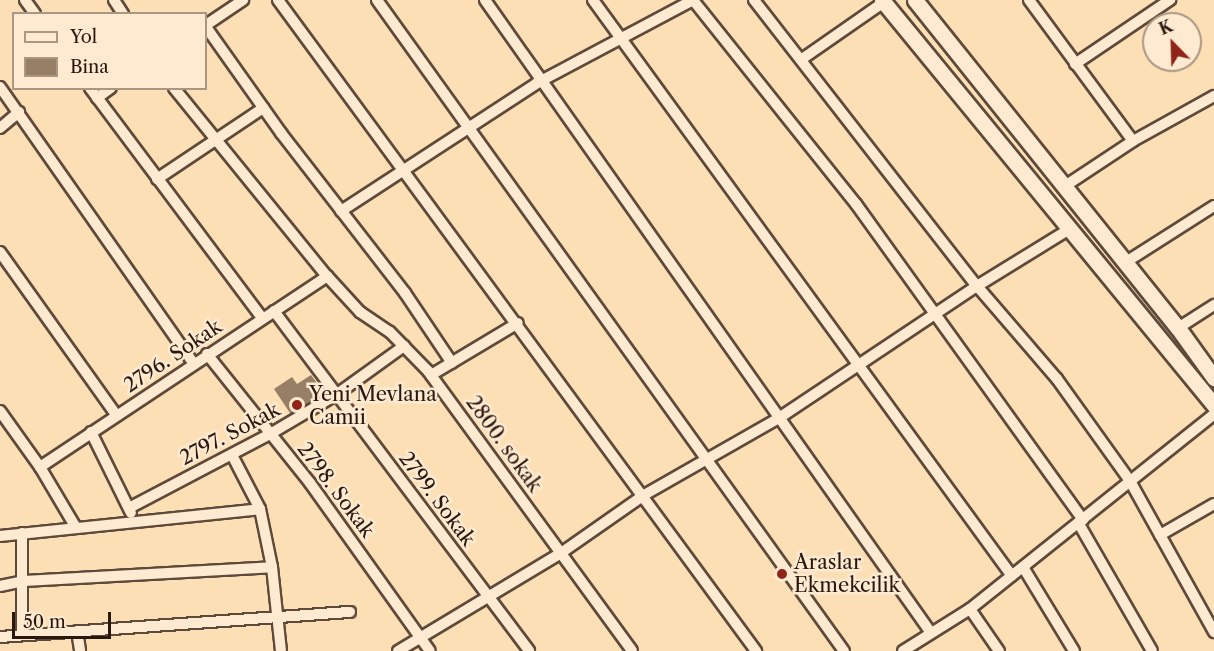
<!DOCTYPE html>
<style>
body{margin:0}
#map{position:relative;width:1214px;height:651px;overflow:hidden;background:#fddfb6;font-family:"Libre Caslon Text",serif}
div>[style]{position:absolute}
.building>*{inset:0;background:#977f66}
.roads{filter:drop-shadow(2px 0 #5e4a3a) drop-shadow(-2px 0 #5e4a3a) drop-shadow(0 2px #5e4a3a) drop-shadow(0 -2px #5e4a3a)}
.street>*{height:10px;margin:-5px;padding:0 5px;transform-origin:5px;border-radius:5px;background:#feead0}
.secondary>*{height:15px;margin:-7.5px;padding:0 7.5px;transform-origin:7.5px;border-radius:7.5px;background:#feead0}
.dots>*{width:16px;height:16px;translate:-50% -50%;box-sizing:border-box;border:3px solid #feead0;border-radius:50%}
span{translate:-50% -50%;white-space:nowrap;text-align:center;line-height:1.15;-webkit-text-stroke:5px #feead0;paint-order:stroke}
.street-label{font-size:20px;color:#291810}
.poi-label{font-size:20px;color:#291810}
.left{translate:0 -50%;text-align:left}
.legend{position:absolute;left:12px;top:12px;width:195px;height:78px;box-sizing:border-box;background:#feead0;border:2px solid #a99683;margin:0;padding:8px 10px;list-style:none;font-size:18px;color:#291810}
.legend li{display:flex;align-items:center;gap:12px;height:30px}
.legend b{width:30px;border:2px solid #a99683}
.north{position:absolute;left:1142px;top:12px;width:60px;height:60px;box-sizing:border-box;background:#feead0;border:2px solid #a99683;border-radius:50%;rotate:337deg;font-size:16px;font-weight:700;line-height:24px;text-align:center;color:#291810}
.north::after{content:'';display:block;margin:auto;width:21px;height:27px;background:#8f2418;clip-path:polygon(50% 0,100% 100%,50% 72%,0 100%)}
.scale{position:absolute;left:12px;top:612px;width:99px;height:27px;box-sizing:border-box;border:3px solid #291810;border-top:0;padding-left:8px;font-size:18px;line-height:21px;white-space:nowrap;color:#291810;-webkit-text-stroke:4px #feead0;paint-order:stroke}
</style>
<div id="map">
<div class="building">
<div style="clip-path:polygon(311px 375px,325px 394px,292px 416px,274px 389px,292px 377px,297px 384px)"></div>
</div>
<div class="roads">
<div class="street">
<div style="left:25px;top:0;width:17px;rotate:54deg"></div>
<div style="left:114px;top:0;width:17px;rotate:57deg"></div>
<div style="left:278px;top:0;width:808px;rotate:53.71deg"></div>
<div style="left:377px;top:0;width:801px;rotate:54.35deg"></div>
<div style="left:485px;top:0;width:774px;rotate:54.83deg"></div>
<div style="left:593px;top:0;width:712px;rotate:53.97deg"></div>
<div style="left:693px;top:0;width:261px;rotate:51.4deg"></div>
<div style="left:856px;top:204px;width:389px;rotate:54.3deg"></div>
<div style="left:754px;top:0;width:363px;rotate:52.1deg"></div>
<div style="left:977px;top:286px;width:123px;rotate:49.3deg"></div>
<div style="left:1057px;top:379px;width:125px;rotate:54.4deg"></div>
<div style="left:1130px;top:481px;width:173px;rotate:60.9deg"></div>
<div style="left:1029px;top:0;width:175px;rotate:53.6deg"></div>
<div style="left:206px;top:25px;width:45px;rotate:-34deg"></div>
<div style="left:206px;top:27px;width:130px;rotate:54.7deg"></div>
<div style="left:281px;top:133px;width:202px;rotate:52.2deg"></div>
<div style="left:405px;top:293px;width:84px;rotate:56.1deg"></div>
<div style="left:802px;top:59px;width:100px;rotate:-34.8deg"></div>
<div style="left:1075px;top:64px;width:115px;rotate:-34deg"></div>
<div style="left:0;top:87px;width:338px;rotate:55deg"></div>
<div style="left:90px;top:88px;width:287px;rotate:53.2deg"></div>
<div style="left:174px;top:88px;width:242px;rotate:50.9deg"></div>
<div style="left:327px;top:276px;width:49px;rotate:47.5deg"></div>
<div style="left:360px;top:312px;width:36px;rotate:34deg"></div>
<div style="left:390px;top:332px;width:54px;rotate:45.7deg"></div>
<div style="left:428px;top:371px;width:346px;rotate:53.9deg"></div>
<div style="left:97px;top:98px;width:17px;rotate:-36deg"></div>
<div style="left:0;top:128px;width:25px;rotate:-40deg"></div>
<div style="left:157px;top:179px;width:128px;rotate:-33.8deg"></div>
<div style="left:1065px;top:186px;width:82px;rotate:-33.5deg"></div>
<div style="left:1133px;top:141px;width:93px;rotate:-29.1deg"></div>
<div style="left:341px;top:211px;width:234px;rotate:-33.1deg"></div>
<div style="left:537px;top:83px;width:177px;rotate:-28deg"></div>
<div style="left:0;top:252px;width:201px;rotate:54.5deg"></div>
<div style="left:1126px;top:262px;width:104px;rotate:-32.5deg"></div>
<div style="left:274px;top:311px;width:425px;rotate:53.1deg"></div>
<div style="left:1178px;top:328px;width:43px;rotate:-32.6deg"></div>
<div style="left:207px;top:354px;width:165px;rotate:51.4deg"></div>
<div style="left:310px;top:483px;width:206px;rotate:54.5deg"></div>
<div style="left:431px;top:375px;width:101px;rotate:-30.9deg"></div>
<div style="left:0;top:411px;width:69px;rotate:54.5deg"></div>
<div style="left:40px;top:467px;width:69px;rotate:59.3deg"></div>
<div style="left:91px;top:432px;width:90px;rotate:63.7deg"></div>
<div style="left:232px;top:455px;width:61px;rotate:62.6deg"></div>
<div style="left:260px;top:509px;width:59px;rotate:78.3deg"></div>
<div style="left:272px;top:567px;width:84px;rotate:83.9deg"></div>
<div style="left:40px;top:467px;width:345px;rotate:-33.6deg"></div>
<div style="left:129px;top:508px;width:159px;rotate:-27.7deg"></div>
<div style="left:270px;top:434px;width:77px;rotate:-30.6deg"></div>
<div style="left:336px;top:395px;width:84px;rotate:-35.8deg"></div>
<div style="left:1079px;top:524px;width:146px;rotate:60.1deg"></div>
<div style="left:22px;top:533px;width:101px;rotate:90deg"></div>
<div style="left:1160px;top:535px;width:62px;rotate:-29.9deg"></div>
<div style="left:0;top:536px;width:261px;rotate:-5.9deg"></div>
<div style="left:1023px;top:567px;width:98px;rotate:58.7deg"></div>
<div style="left:0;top:586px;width:25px;rotate:-12deg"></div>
<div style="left:24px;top:581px;width:248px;rotate:-3.2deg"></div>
<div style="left:970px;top:609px;width:51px;rotate:55.4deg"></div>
<div style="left:77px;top:631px;width:20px;rotate:81deg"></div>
<div style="left:0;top:637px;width:351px;rotate:-4.1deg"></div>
<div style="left:398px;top:651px;width:190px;rotate:-31deg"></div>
<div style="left:561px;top:553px;width:101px;rotate:-34.9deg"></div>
<div style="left:644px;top:495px;width:155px;rotate:-29.7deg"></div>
<div style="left:779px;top:418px;width:238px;rotate:-33.7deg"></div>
<div style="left:977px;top:286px;width:107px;rotate:-31.6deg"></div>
<div style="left:903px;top:651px;width:79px;rotate:-32.1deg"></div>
<div style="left:970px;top:609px;width:312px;rotate:-38.6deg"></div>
</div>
<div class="secondary">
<div style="left:882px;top:0;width:524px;rotate:50.66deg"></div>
<div style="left:915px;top:0;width:420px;rotate:51.3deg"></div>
<div style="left:1178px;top:328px;width:62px;rotate:54.2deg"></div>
</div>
</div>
<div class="dots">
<div style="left:297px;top:405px;background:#8f2418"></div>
<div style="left:782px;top:574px;background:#8f2418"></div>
</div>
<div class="street-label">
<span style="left:173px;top:356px;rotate:-34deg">2796. Sokak</span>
<span style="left:230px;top:434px;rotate:-28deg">2797. Sokak</span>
<span style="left:504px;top:444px;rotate:54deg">2800. sokak</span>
<span style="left:336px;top:490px;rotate:53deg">2798. Sokak</span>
<span style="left:437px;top:499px;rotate:53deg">2799. Sokak</span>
</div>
<div class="poi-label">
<span class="left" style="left:309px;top:406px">Yeni Mevlana<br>Camii</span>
<span class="left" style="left:794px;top:574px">Araslar<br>Ekmekcilik</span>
</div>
<ul class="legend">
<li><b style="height:8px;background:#feead0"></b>Yol</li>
<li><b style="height:16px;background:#977f66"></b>Bina</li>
</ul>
<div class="north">K</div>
<div class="scale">50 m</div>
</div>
